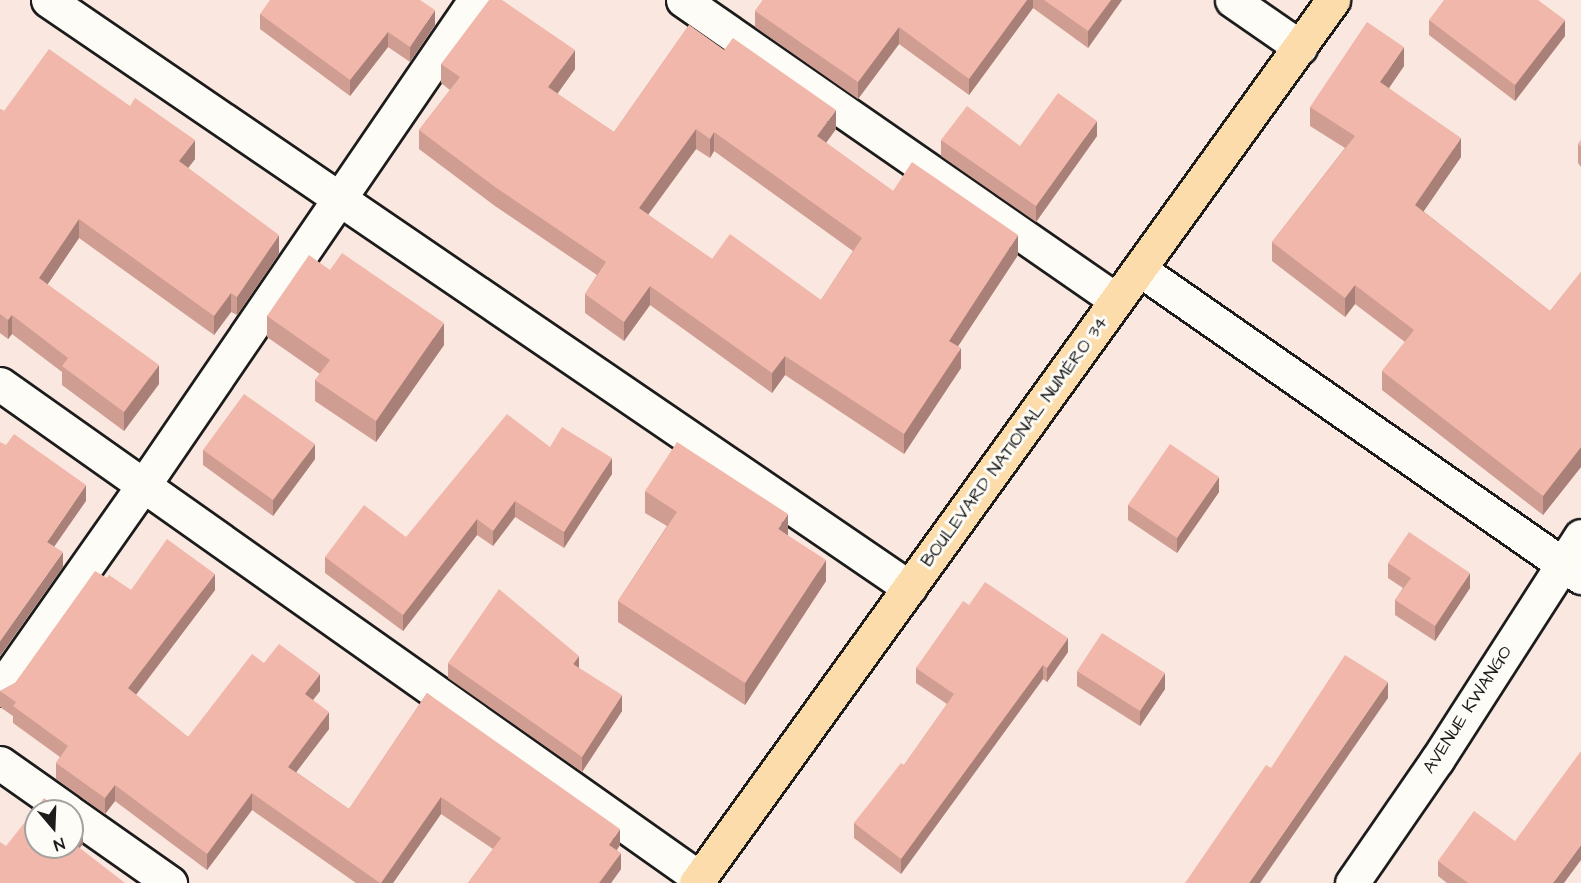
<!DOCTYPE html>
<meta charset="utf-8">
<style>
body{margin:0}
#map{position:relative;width:1581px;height:883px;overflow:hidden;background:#f9e7e0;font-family:"Architects Daughter",sans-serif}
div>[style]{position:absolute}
.roads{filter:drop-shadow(2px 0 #1c1c1c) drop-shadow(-2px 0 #1c1c1c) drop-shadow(0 2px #1c1c1c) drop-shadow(0 -2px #1c1c1c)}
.minor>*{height:33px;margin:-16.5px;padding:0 16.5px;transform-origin:16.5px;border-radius:16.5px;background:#fdfcf7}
.major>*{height:33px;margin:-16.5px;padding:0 16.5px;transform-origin:16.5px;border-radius:16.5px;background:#fddcac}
.wall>*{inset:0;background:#cf9d92}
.shaded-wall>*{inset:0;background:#a98077}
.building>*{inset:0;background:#f1b7aa}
span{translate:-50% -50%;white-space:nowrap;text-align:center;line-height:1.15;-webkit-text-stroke:6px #fdfcf7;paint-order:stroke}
.street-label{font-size:18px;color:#1c1c1c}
.north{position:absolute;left:24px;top:799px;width:60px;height:60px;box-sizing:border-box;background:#fdfcf7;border:2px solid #a3a29f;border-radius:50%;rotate:161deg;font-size:16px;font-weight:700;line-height:24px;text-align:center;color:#1c1c1c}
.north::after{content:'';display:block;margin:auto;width:21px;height:27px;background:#1c1c1c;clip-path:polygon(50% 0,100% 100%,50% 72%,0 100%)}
</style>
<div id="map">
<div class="roads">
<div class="minor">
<div style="left:48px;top:0;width:1043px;rotate:34.3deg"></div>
<div style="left:683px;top:0;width:527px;rotate:34.72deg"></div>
<div style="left:1232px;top:0;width:83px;rotate:34.7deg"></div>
<div style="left:1139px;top:269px;width:539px;rotate:34.87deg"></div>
<div style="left:0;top:384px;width:856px;rotate:35.25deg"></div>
<div style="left:0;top:689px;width:252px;rotate:-54.9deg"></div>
<div style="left:145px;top:483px;width:585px;rotate:-55.66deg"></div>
<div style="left:0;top:763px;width:83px;rotate:35.2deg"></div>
<div style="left:72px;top:814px;width:120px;rotate:35.1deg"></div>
<div style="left:1352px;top:883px;width:150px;rotate:-55.4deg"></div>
<div style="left:1437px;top:760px;width:266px;rotate:-57.3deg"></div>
</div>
<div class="major">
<div style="left:696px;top:883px;width:1089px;rotate:-54.19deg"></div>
</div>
</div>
<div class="wall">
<div style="clip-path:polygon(763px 0,1122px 0,1088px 48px,1033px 8px,969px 95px,899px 44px,858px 99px,755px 27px,755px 11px)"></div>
<div style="clip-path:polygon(260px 14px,435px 25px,410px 62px,388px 47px,350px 96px,260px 29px)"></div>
<div style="clip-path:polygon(1429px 20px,1565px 36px,1515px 101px,1429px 35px)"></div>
<div style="clip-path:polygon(evenodd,689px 25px,836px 129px,826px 143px,893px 191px,1018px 255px,958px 346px,961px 368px,904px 454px,785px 375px,772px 393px,650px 305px,624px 341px,585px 313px,585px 294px,597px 275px,495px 206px,419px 149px,419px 130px,450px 90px,441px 83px,441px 64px,575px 69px,557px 94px,614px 132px,689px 25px,696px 149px,710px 158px,714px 151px,853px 251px,821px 300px,712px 259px,648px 215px,696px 149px)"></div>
<div style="clip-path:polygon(1404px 66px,1389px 88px,1461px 157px,1423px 211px,1550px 311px,1581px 272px,1581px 467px,1543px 515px,1382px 390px,1382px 371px,1405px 342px,1355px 304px,1345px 317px,1272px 261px,1272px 242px,1345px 148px,1310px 126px,1310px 107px)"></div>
<div style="clip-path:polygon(0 109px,4px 111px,195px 159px,188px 168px,279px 254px,237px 315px,231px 312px,214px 335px,79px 238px,47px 285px,159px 384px,124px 431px,62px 385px,62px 372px,12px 334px,8px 339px,0 333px)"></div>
<div style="clip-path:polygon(1097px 136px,1036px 222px,941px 156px,941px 140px,1020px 146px)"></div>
<div style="clip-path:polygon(1581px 140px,1581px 167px,1578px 163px,1578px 144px)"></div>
<div style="clip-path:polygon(330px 270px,444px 345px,376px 442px,315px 401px,315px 380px,320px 374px,267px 337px,267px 316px)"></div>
<div style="clip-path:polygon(550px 447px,612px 474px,564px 548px,515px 517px,493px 546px,477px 535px,403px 631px,325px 573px,325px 557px,406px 537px)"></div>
<div style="clip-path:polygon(203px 450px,315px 459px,273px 516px,203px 465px)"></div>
<div style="clip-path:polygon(645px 491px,788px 536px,826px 581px,745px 705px,618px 622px,618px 601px,667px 526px,645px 513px)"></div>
<div style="clip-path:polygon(1219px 492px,1177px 553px,1128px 520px,1128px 505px)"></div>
<div style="clip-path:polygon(1388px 563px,1470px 588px,1435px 641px,1395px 615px,1395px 600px,1403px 588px,1388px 578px)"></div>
<div style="clip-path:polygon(107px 578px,131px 590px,215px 590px,136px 695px,188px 737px,264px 663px,320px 691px,313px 700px,329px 729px,296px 772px,349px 809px,427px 693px,620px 845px,617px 850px,621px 869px,611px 883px,468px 883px,493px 849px,441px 814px,393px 883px,356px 883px,252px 810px,207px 870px,115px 801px,105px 814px,56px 779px,56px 763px,60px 757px,13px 723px,13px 716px,0 707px,0 691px,15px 683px)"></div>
<div style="clip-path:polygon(969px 605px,1068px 652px,1047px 682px,1043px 679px,901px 874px,854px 838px,854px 823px,904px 765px,947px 704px,916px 683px,916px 668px)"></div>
<div style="clip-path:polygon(448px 663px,622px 711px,582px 772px,448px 678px)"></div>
<div style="clip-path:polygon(1077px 671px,1165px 689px,1140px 726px,1077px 686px)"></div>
<div style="clip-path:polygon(1438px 861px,1564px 883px,1447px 883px,1438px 876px)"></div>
</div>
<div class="shaded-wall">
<div style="clip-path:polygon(1027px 0,1033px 0,1033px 8px,969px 95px,969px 79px)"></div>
<div style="clip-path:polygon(1111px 0,1122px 0,1088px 48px,1088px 31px)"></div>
<div style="clip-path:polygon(435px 10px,435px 25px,410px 62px,410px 47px)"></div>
<div style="clip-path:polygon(1565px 20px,1565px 36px,1515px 101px,1515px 85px)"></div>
<div style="clip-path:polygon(899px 27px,899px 44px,858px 99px,858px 82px)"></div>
<div style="clip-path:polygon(388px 32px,388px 47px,350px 96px,350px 80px)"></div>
<div style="clip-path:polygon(1404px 47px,1404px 66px,1380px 101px,1380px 82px)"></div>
<div style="clip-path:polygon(575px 50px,575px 69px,548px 107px,548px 87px)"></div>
<div style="clip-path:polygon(836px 110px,836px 129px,817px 155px,817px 136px)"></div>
<div style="clip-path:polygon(1097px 121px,1097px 136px,1036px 222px,1036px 206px)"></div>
<div style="clip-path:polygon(696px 129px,696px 149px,639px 227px,639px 208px)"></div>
<div style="clip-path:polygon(714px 132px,714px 151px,710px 158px,710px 139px)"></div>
<div style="clip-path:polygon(1461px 138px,1461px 157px,1415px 224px,1415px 205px)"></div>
<div style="clip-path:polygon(195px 140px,195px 159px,179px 180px,179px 161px)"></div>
<div style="clip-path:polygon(79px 219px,79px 238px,39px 297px,39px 278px)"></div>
<div style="clip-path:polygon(279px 235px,279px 254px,237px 315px,237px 297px)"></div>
<div style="clip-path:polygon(1018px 235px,1018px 255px,949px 360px,949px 341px)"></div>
<div style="clip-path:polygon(1355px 285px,1355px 304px,1345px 317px,1345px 298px)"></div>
<div style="clip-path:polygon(650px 286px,650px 305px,624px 341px,624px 322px)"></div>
<div style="clip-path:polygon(231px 293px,231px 312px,214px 335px,214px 316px)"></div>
<div style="clip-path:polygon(12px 315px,12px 334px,8px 339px,8px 320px)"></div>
<div style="clip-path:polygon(444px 323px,444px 345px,376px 442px,376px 421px)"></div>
<div style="clip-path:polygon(961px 348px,961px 368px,904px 454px,904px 434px)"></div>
<div style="clip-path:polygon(785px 356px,785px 375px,772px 393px,772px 373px)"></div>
<div style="clip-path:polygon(159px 365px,159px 384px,124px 431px,124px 412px)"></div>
<div style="clip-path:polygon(315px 444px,315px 459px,273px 516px,273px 500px)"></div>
<div style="clip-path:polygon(1581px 447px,1581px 467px,1543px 515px,1543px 496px)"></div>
<div style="clip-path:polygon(612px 458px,612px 474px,564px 548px,564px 532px)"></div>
<div style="clip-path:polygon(1219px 477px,1219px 492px,1177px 553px,1177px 538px)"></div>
<div style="clip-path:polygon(86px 485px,86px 501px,47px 557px,47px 542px)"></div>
<div style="clip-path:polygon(515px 501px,515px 517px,493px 546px,493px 531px)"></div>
<div style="clip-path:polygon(788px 514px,788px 536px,778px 529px)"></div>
<div style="clip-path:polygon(477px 519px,477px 535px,403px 631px,403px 615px)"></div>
<div style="clip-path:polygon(63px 552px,63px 567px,0 656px,0 641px)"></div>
<div style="clip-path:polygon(826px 560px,826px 581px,745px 705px,745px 683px)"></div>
<div style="clip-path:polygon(1470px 573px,1470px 588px,1435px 641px,1435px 626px)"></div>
<div style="clip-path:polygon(215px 574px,215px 590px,128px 705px,128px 688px)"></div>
<div style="clip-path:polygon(1068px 638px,1068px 652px,1047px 682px,1047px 668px)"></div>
<div style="clip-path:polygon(579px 656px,579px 671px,573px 664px)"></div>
<div style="clip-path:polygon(1043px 665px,1043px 679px,901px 874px,901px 859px)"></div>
<div style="clip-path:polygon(1165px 673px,1165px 689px,1140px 726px,1140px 711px)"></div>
<div style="clip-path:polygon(320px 674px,320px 691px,305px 710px,305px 694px)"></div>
<div style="clip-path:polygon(1388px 682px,1388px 698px,1260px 883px,1249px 883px)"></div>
<div style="clip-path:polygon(622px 695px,622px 711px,582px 772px,582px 757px)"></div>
<div style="clip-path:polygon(329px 712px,329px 729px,288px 783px,288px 767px)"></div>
<div style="clip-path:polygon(115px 785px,115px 801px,105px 814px,105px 798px)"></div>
<div style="clip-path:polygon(252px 793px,252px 810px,207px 870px,207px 854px)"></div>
<div style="clip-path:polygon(441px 797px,441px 814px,393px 883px,381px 883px)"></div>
<div style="clip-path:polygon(83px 826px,83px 844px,71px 859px,72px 840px)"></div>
<div style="clip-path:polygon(620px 829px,620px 845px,609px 861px,609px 845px)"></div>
<div style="clip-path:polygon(1581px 845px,1581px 860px,1564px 883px,1553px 883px)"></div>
<div style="clip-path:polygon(621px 853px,621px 869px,611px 883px,599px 883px)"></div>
</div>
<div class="building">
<div style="clip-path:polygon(270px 0,420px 0,435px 10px,410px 47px,388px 32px,350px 80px,260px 14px)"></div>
<div style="clip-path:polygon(evenodd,489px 0,502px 0,575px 50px,548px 87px,614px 132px,689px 25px,724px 50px,733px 38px,836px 110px,817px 136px,893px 191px,912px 162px,1018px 235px,949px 341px,961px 348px,904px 434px,785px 356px,772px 373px,650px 286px,624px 322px,585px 294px,606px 262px,495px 187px,419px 130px,460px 77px,441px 64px,489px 0,696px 129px,710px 139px,714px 132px,862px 238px,821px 300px,730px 234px,712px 259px,639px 208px,696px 129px)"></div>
<div style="clip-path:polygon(763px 0,1027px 0,969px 79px,899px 27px,858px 82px,755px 11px)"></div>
<div style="clip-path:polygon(1044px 0,1111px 0,1088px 31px)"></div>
<div style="clip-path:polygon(1444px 0,1538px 0,1565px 20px,1515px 85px,1429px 20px)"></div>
<div style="clip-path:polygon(1367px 22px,1404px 47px,1380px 82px,1461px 138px,1415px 205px,1550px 311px,1581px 272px,1581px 447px,1543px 496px,1382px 371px,1414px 330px,1355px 285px,1345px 298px,1272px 242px,1355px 136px,1310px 107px)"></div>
<div style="clip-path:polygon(49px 49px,130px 106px,135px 98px,195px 140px,179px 161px,279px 235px,237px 297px,231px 293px,214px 316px,79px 219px,39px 278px,159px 365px,124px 412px,62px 366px,68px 358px,12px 315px,8px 320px,0 314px,0 109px,4px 111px)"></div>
<div style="clip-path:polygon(1058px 93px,1097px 121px,1036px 206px,941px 140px,967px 106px,1020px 146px)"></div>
<div style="clip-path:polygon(1581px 140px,1581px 147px,1578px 144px)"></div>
<div style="clip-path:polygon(342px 253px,444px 323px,376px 421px,315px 380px,330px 360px,267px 316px,309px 255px,330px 270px)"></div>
<div style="clip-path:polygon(244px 394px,315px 444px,273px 500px,203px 450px)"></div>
<div style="clip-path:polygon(507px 414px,550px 447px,562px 427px,612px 458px,564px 532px,515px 501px,493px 531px,477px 519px,403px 615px,325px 557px,364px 505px,406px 537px)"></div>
<div style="clip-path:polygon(14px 434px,86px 485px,47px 542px,63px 552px,0 641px,0 442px,6px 445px)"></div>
<div style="clip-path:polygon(677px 442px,788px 514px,778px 529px,826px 560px,745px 683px,618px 601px,677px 512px,645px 491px)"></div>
<div style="clip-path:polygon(1170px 444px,1219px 477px,1177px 538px,1128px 505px)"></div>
<div style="clip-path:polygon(1409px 532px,1470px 573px,1435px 626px,1395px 600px,1411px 578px,1388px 563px)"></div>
<div style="clip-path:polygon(167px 539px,215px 574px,128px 688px,188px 737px,252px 654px,264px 663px,279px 644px,320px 674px,305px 694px,329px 712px,288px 767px,349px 809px,427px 693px,620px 829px,609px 845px,621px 853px,599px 883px,468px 883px,501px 838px,441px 797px,381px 883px,380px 883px,252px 793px,207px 854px,115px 785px,105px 798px,56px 763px,68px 746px,13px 706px,16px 702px,0 691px,15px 683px,95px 571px,107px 578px,109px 575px,131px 590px)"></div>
<div style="clip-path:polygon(985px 582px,1068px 638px,1047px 668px,1043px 665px,901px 859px,854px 823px,901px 763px,904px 765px,954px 694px,916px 668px,963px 601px,969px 605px)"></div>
<div style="clip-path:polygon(499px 589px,579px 656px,573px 664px,622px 695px,582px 757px,448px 663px)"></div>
<div style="clip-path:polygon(1102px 633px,1165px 673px,1140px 711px,1077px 671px)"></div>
<div style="clip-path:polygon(1345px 655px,1388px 682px,1249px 883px,1185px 883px,1266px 765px,1271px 768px)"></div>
<div style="clip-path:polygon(1581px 751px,1581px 845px,1553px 883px,1468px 883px,1438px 861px,1474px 811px,1515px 841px)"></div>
<div style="clip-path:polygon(44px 798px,61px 811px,36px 811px,36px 847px,72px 847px,72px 842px,125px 883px,0 883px,0 842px,6px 846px)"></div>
<div style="clip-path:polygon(72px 819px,83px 826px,72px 840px)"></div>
</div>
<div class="street-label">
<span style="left:1015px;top:442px;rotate:-54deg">BOULEVARD NATIONAL NUMÉRO 34</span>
<span style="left:1468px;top:710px;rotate:-57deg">AVENUE KWANGO</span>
</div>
<div class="north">N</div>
</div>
